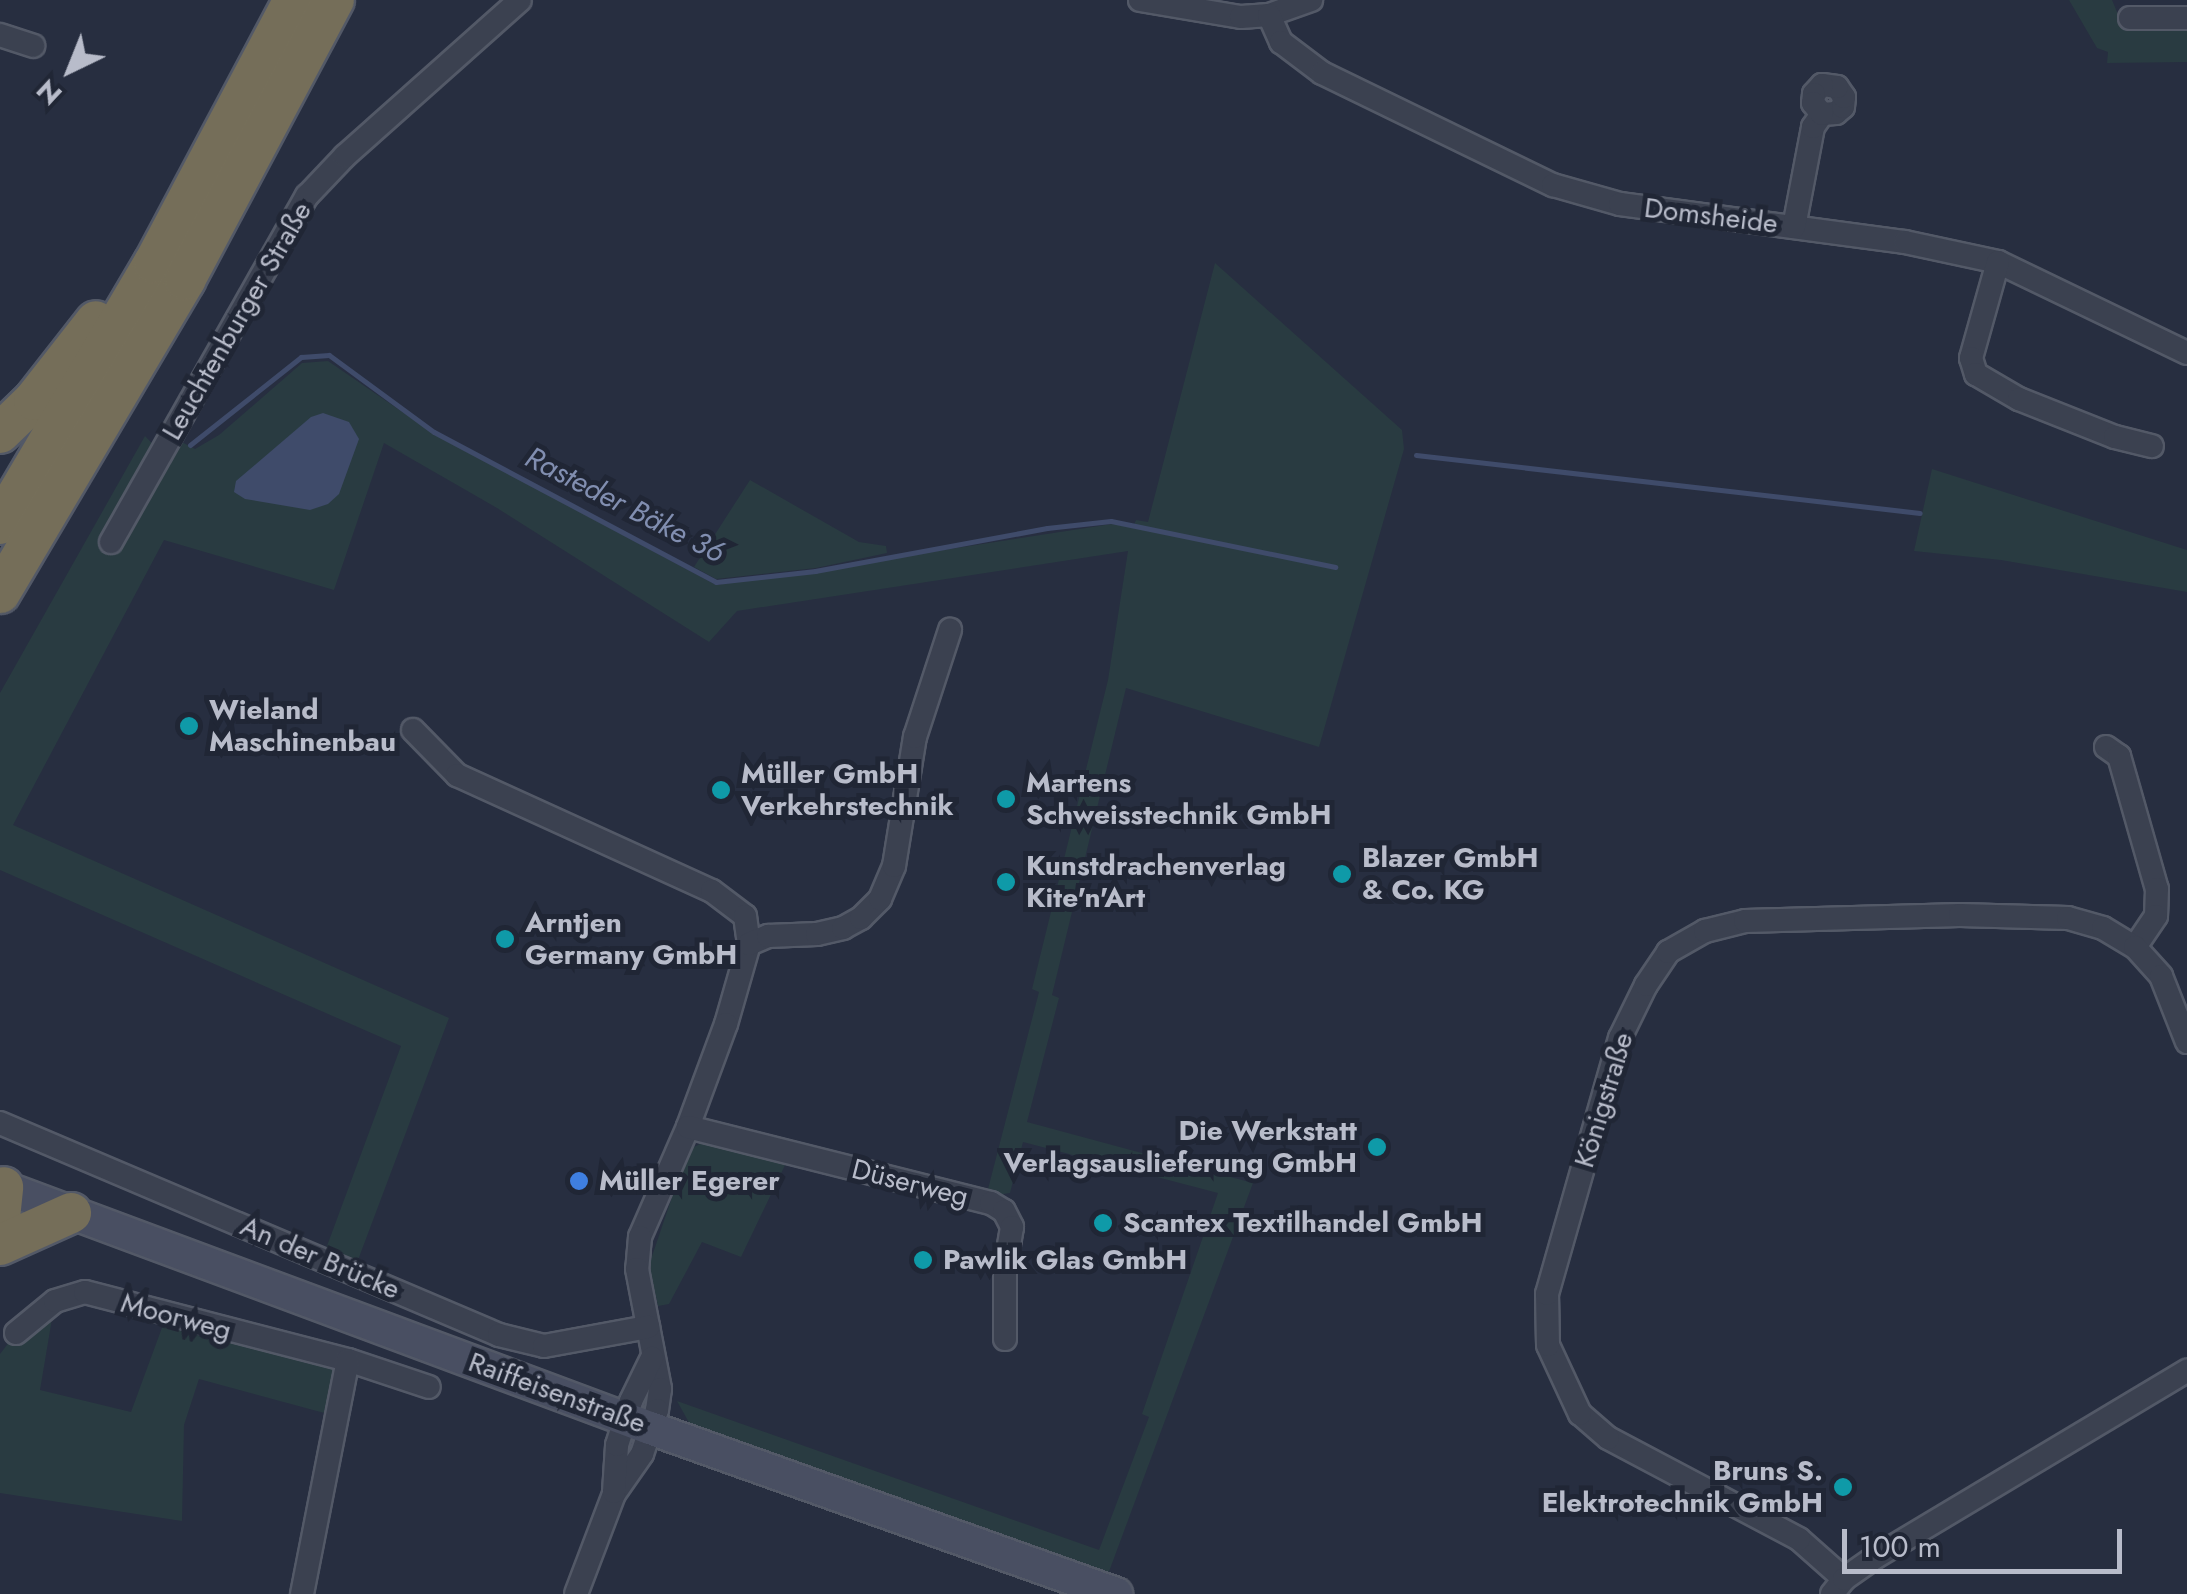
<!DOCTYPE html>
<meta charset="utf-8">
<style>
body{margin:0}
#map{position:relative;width:2187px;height:1594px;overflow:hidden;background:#272e40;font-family:Jost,sans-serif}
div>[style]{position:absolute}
.green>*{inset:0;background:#293b41}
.water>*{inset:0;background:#3f4b6a}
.stream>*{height:5px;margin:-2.5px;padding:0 2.5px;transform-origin:2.5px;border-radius:2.5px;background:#3f4b6a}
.roads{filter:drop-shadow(2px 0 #535967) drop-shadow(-2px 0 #535967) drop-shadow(0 2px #535967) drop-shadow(0 -2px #535967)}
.minor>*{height:22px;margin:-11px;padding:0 11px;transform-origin:11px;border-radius:11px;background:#3b4150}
.secondary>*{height:32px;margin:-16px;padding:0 16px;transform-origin:16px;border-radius:16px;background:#494f62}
.motorway>*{height:40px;margin:-20px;padding:0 20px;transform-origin:20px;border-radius:20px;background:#756e59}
.dots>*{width:28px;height:28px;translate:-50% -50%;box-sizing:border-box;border:5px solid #202635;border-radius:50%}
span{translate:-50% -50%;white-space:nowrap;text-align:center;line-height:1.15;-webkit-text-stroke:10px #202635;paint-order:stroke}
.street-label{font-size:28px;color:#b8bcca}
.poi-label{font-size:28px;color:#b8bcca;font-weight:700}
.left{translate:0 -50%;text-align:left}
.right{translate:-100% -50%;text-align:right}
.water-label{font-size:30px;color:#818eb0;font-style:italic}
.north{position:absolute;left:20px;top:20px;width:100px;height:100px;-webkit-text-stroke:8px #202635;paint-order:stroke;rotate:223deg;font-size:28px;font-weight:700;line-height:40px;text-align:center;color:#b8bcca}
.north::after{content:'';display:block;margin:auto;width:35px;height:45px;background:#b8bcca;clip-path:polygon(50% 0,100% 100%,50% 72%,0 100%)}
.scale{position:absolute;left:1842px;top:1529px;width:280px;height:45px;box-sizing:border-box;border:5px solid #b8bcca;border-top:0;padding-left:12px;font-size:30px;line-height:35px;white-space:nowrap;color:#b8bcca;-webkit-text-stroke:8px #202635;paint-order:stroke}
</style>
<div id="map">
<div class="green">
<div style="clip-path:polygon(2069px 0,2112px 0,2120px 19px,2187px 18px,2187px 62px,2107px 63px,2108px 52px,2097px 48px)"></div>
<div style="clip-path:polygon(1215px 263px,1402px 430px,1404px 449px,1319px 747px,1126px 688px,1052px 995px,1059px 998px,1027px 1122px,1253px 1183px,1107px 1577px,692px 1428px,677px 1401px,1099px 1550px,1149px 1417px,1142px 1414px,1218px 1193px,1023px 1142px,1010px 1193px,997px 1195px,988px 1189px,1039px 992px,1032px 989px,1108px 680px,1128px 551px,737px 611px,709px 642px,497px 508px,384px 443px,334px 590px,164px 540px,13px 825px,449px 1018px,355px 1268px,324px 1254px,401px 1046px,0 870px,0 693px,145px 436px,166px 458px,178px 440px,195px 449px,219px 435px,302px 363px,328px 361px,433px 433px,716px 585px,1112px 524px,1133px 527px,1136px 520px,1148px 522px)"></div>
<div style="clip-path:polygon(1932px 469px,2187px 550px,2187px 592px,2001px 560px,1914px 551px)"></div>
<div style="clip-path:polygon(750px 480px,859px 542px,886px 546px,887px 553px,816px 568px,716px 579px,694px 567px)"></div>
<div style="clip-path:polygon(708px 1140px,787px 1161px,741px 1257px,702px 1242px,669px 1304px,658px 1306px,649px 1265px,688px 1150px)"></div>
<div style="clip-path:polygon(55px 1301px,40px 1390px,131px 1412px,167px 1314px,348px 1360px,339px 1417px,199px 1379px,184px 1425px,182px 1521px,0 1493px,0 1354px,16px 1333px)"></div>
</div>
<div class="water">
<div style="clip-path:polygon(323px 413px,349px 422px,359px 439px,339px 494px,328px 504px,310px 510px,245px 499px,234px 492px,236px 481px,311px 417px)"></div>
</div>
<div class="stream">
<div style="left:0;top:404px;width:37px;rotate:-44deg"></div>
<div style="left:190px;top:445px;width:142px;rotate:-38.4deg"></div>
<div style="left:301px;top:357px;width:28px;rotate:-4deg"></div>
<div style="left:329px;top:355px;width:130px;rotate:36.3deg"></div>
<div style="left:434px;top:432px;width:319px;rotate:28deg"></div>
<div style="left:716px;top:582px;width:100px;rotate:-6.3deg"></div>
<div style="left:815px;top:571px;width:236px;rotate:-10.5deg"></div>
<div style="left:1047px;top:528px;width:64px;rotate:-6.2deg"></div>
<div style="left:1111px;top:521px;width:229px;rotate:11.6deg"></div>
<div style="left:1416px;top:455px;width:507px;rotate:6.56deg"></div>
</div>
<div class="roads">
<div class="minor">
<div style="left:1140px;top:0;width:102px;rotate:9.6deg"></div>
<div style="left:1241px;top:17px;width:28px;rotate:-4deg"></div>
<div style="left:1269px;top:15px;width:45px;rotate:-19.7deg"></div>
<div style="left:1269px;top:15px;width:30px;rotate:66deg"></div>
<div style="left:1281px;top:42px;width:51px;rotate:37.1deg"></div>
<div style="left:1322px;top:73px;width:257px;rotate:25.9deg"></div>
<div style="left:1553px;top:185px;width:70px;rotate:15.8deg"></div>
<div style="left:1620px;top:204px;width:288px;rotate:7.6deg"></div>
<div style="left:1905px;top:242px;width:95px;rotate:12.1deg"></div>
<div style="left:1998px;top:262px;width:210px;rotate:25.7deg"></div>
<div style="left:2130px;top:18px;width:57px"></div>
<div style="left:0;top:35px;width:35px;rotate:18deg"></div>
<div style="left:1794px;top:227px;width:102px;rotate:-79.2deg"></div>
<div style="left:1813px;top:127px;width:16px;rotate:-55deg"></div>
<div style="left:1822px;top:114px;width:14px;rotate:-4deg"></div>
<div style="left:1836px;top:113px;width:9px;rotate:-41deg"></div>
<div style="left:1843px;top:107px;width:10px;rotate:-84deg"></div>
<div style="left:1844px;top:97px;width:12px;rotate:-125deg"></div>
<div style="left:1837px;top:87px;width:15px;rotate:-172deg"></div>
<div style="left:1822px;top:85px;width:12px;rotate:132deg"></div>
<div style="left:1814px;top:94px;width:9px;rotate:96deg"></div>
<div style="left:1813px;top:103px;width:14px;rotate:51deg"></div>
<div style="left:1998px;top:262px;width:100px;rotate:105.7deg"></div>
<div style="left:1971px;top:358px;width:17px;rotate:73deg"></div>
<div style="left:1976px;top:374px;width:50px;rotate:30.2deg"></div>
<div style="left:2019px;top:399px;width:103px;rotate:21.6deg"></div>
<div style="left:2115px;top:437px;width:38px;rotate:14deg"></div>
<div style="left:111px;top:542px;width:398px;rotate:-60.5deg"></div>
<div style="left:307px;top:196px;width:55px;rotate:-46.5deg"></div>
<div style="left:345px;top:156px;width:234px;rotate:-41.7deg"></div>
<div style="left:413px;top:730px;width:63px;rotate:45.6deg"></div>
<div style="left:457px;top:775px;width:280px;rotate:24.5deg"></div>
<div style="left:712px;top:891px;width:41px;rotate:37.1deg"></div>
<div style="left:745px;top:916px;width:28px;rotate:82deg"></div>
<div style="left:749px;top:944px;width:83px;rotate:106deg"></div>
<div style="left:726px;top:1024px;width:110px;rotate:110.3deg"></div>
<div style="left:688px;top:1127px;width:120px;rotate:113.6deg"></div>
<div style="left:640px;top:1237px;width:32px;rotate:95deg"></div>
<div style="left:637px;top:1269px;width:122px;rotate:79.1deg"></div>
<div style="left:660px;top:1389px;width:21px;rotate:98deg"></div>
<div style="left:657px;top:1410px;width:46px;rotate:108.8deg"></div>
<div style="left:642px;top:1454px;width:49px;rotate:125deg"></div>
<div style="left:614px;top:1494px;width:107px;rotate:110.8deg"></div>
<div style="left:2106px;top:747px;width:16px;rotate:35deg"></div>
<div style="left:2119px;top:756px;width:138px;rotate:74.1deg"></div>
<div style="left:2157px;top:889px;width:27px;rotate:92deg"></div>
<div style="left:2156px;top:916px;width:37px;rotate:124deg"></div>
<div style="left:749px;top:944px;width:21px;rotate:-23deg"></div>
<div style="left:768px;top:936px;width:49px;rotate:-2.3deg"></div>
<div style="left:817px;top:934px;width:27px;rotate:-13deg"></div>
<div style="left:843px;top:928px;width:21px;rotate:-29deg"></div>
<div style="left:861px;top:918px;width:27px;rotate:-45deg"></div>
<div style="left:880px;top:899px;width:36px;rotate:-67deg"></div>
<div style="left:894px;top:866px;width:131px;rotate:-80.8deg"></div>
<div style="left:915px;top:737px;width:113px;rotate:-71.9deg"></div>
<div style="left:0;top:1123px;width:542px;rotate:23.02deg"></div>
<div style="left:499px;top:1335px;width:46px;rotate:13.7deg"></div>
<div style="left:544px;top:1346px;width:106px;rotate:-10.4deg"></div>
<div style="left:688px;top:1127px;width:312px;rotate:14.1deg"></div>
<div style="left:991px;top:1203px;width:15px;rotate:32deg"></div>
<div style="left:1004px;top:1211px;width:18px;rotate:63deg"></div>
<div style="left:1012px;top:1227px;width:43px;rotate:99.5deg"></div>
<div style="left:1005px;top:1269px;width:70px;rotate:90deg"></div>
<div style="left:16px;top:1333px;width:50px;rotate:-39.4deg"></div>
<div style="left:55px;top:1301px;width:31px;rotate:-17deg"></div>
<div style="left:85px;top:1292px;width:272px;rotate:14.5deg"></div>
<div style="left:348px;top:1360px;width:85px;rotate:18.4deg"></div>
<div style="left:614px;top:1492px;width:47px;rotate:-86.3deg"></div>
<div style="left:617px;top:1445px;width:46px;rotate:-72.3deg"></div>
<div style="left:631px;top:1401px;width:48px;rotate:-64deg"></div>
<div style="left:1844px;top:1579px;width:60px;rotate:-138.4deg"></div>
<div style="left:1799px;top:1539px;width:216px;rotate:-152.1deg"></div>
<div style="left:1608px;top:1438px;width:37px;rotate:-139deg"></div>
<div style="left:1580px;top:1414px;width:76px;rotate:-114.9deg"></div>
<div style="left:1548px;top:1345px;width:51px;rotate:-91.1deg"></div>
<div style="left:1547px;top:1294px;width:266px;rotate:-74.1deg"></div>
<div style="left:1620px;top:1038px;width:59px;rotate:-63.9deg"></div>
<div style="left:1646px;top:985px;width:40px;rotate:-56deg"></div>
<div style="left:1668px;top:952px;width:43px;rotate:-29.6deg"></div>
<div style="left:1705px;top:931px;width:41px;rotate:-14deg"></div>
<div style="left:1745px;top:921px;width:215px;rotate:-1.6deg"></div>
<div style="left:1960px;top:915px;width:108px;rotate:1.6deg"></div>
<div style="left:2068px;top:918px;width:36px;rotate:16deg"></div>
<div style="left:2103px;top:928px;width:37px;rotate:31deg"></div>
<div style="left:2135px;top:947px;width:39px;rotate:48deg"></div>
<div style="left:2161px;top:976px;width:71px;rotate:68.5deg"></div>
<div style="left:302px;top:1594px;width:238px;rotate:-78.9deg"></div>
<div style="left:1832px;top:1594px;width:19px;rotate:-51deg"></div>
<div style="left:1844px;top:1579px;width:37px;rotate:-35deg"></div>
<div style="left:1874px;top:1558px;width:365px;rotate:-30.9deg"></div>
</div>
<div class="secondary">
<div style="left:0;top:1186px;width:694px;rotate:20.42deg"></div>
<div style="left:650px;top:1428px;width:495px;rotate:19.6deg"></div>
</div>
<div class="motorway">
<div style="left:0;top:433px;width:47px;rotate:-44.1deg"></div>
<div style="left:34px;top:400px;width:100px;rotate:-51.9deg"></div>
<div style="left:0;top:524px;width:303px;rotate:-59.5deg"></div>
<div style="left:154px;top:263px;width:298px;rotate:-62deg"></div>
<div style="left:0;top:593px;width:364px;rotate:-59.4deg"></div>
<div style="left:185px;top:280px;width:317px;rotate:-62deg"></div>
<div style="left:0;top:1218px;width:31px;rotate:-84deg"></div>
<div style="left:0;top:1245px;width:78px;rotate:-24.3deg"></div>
</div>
</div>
<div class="dots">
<div style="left:189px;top:726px;background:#0f9aa8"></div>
<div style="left:721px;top:790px;background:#0f9aa8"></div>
<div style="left:1006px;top:799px;background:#0f9aa8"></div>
<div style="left:1342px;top:874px;background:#0f9aa8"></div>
<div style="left:1006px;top:882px;background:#0f9aa8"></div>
<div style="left:505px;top:939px;background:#0f9aa8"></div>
<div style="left:1377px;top:1147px;background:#0f9aa8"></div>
<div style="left:579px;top:1181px;background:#3f7fe0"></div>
<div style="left:1103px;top:1223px;background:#0f9aa8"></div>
<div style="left:923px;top:1260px;background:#0f9aa8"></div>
<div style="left:1843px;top:1487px;background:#0f9aa8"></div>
</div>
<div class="street-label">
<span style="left:1711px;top:216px;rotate:7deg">Domsheide</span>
<span style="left:237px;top:321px;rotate:-60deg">Leuchtenburger Straße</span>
<span style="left:1604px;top:1100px;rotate:-73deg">Königstraße</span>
<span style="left:910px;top:1183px;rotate:14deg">Düserweg</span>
<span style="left:320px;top:1258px;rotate:23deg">An der Brücke</span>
<span style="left:176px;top:1317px;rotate:15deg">Moorweg</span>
<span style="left:557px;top:1393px;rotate:20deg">Raiffeisenstraße</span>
</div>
<div class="poi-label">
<span class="left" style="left:209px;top:726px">Wieland<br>Maschinenbau</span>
<span class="left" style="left:741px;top:790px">Müller GmbH<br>Verkehrstechnik</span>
<span class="left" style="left:1026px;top:799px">Martens<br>Schweisstechnik GmbH</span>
<span class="left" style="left:1362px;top:874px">Blazer GmbH<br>&amp; Co. KG</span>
<span class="left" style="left:1026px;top:882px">Kunstdrachenverlag<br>Kite'n'Art</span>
<span class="left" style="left:525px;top:939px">Arntjen<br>Germany GmbH</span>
<span class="right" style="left:1357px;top:1147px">Die Werkstatt<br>Verlagsauslieferung GmbH</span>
<span class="left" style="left:599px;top:1181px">Müller Egerer</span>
<span class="left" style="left:1123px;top:1223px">Scantex Textilhandel GmbH</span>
<span class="left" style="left:943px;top:1260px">Pawlik Glas GmbH</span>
<span class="right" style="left:1823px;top:1487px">Bruns S.<br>Elektrotechnik GmbH</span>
</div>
<div class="water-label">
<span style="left:625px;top:505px;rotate:27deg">Rasteder Bäke 36</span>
</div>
<div class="north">N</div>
<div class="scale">100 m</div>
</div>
